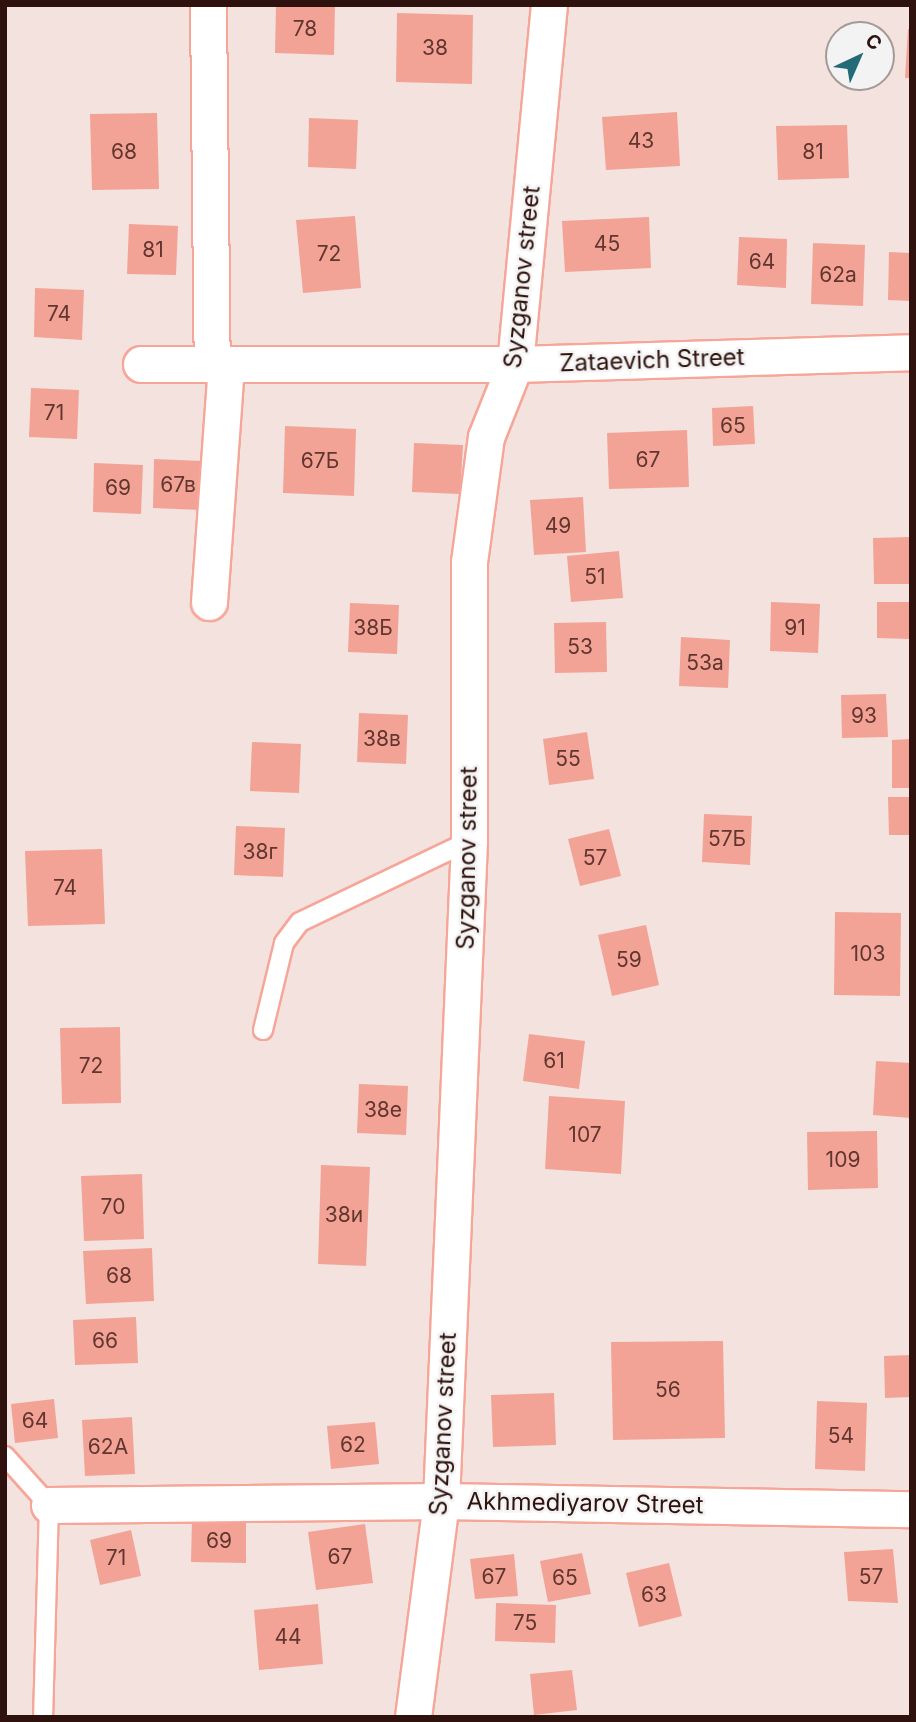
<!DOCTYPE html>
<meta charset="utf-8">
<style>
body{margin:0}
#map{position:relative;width:916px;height:1722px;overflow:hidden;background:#f3e2de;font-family:Inter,sans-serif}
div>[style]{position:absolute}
.building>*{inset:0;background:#f3a396}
.roads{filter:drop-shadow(2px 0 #f6a698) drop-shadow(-2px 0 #f6a698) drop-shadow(0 2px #f6a698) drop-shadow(0 -2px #f6a698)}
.service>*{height:18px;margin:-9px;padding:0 9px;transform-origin:9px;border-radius:9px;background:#fff}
.minor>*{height:35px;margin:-17.5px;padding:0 17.5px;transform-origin:17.5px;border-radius:17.5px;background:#fff}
span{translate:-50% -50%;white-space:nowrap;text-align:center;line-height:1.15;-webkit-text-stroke:5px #f3f3f3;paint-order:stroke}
.number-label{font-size:21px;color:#60362f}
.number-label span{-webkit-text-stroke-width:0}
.street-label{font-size:24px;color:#2f120d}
.frame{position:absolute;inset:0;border:7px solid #2f120d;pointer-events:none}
.north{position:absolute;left:825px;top:21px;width:70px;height:70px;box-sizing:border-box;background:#f3f3f3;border:2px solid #a59997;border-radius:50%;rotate:44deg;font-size:19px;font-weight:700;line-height:28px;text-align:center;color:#2f120d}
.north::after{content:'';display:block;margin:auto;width:24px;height:32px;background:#226b77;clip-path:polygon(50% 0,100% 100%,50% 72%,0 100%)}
</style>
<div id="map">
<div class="building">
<div style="clip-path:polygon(276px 5px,335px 5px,334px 55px,275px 53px)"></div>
<div style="clip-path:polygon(397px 13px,473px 15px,472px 84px,396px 82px)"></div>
<div style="clip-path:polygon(908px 29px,911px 29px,911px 78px,905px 78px)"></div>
<div style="clip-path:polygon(677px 112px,680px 166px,606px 170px,602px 117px)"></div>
<div style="clip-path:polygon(157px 113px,159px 189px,92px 190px,90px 114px)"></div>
<div style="clip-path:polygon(309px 118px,358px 120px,356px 169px,308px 167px)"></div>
<div style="clip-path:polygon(847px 125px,849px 178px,778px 180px,776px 126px)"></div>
<div style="clip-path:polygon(355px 216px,361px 288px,303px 293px,296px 220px)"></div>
<div style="clip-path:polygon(649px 217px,651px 268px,565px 272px,562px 221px)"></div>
<div style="clip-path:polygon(129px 224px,178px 226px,176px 275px,127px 274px)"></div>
<div style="clip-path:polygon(739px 237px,787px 239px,786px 288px,737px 285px)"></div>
<div style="clip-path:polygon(813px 243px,865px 245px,863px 306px,811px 304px)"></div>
<div style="clip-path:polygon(889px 252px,911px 253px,911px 301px,888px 300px)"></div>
<div style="clip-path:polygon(35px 288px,84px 290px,82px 340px,34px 337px)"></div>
<div style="clip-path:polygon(31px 388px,79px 390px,77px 439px,29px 437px)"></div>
<div style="clip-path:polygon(753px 406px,755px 444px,713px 446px,712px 408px)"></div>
<div style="clip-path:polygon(285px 426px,356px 429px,354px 496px,283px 493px)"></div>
<div style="clip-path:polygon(687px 430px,689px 487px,609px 489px,607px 433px)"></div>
<div style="clip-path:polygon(414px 443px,463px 445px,460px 494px,412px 492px)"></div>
<div style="clip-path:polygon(154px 459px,203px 461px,201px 510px,153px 508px)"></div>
<div style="clip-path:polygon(94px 463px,143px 465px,141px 514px,93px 512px)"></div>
<div style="clip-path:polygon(583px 497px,586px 552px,534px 555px,530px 500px)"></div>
<div style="clip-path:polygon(911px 537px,911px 584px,874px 584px,873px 538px)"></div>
<div style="clip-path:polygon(619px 551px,623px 598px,571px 602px,567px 556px)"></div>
<div style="clip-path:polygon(771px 602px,820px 604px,818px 653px,770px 651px)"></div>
<div style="clip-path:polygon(877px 602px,911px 602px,911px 639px,877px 638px)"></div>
<div style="clip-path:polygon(350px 603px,399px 605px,397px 654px,348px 652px)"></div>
<div style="clip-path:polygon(606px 622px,607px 672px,555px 673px,554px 623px)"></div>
<div style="clip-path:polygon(681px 637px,730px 640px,728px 688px,679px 686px)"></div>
<div style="clip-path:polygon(886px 694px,888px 737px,842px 738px,841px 695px)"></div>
<div style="clip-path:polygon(359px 713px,408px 715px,406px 764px,357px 762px)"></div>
<div style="clip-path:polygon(587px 732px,594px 779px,549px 785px,543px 739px)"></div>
<div style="clip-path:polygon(911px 739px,911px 788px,892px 788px,892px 740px)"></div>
<div style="clip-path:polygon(252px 742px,301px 744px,299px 793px,250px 791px)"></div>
<div style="clip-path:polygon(888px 797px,911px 797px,911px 835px,889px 835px)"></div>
<div style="clip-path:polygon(704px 814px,752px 816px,750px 865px,702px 862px)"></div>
<div style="clip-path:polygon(236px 826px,285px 828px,283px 877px,234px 875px)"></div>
<div style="clip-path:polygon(609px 829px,621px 876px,580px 886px,568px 839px)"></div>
<div style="clip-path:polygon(102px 849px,105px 924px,28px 926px,25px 851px)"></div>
<div style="clip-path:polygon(835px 912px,901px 913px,900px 996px,834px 995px)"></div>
<div style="clip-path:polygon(646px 925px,659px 985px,612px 996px,598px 935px)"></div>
<div style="clip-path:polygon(120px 1027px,121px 1103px,62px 1104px,60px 1028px)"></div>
<div style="clip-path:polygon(529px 1034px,585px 1041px,579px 1089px,523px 1081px)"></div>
<div style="clip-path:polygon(876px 1061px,911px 1063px,911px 1118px,873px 1115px)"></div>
<div style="clip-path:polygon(359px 1084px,408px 1086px,406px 1135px,357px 1133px)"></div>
<div style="clip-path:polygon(549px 1096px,625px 1101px,621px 1174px,545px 1169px)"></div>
<div style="clip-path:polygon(877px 1131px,878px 1188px,808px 1190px,807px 1132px)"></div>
<div style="clip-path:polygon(321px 1165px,370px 1167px,366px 1266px,318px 1264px)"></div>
<div style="clip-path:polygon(142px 1174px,144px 1239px,84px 1241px,81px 1176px)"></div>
<div style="clip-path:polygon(152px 1248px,154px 1301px,86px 1304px,83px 1251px)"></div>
<div style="clip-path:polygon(136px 1317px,138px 1363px,75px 1365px,73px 1320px)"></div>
<div style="clip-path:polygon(723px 1341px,725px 1438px,613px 1440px,611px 1342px)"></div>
<div style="clip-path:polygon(911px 1355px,911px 1397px,885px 1398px,884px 1356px)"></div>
<div style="clip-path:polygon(554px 1393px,556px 1445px,493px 1447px,491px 1395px)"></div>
<div style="clip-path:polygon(54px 1399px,58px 1438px,15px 1443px,11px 1404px)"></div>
<div style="clip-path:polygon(817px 1401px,867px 1403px,865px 1471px,815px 1469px)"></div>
<div style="clip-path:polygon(132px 1417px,135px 1474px,85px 1476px,82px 1420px)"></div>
<div style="clip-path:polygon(375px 1422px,379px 1464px,331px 1469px,327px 1426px)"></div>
<div style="clip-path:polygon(192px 1519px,246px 1520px,246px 1563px,191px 1562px)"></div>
<div style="clip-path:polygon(365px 1524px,373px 1583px,316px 1590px,308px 1532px)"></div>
<div style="clip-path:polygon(131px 1530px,141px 1576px,100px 1585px,90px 1540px)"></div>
<div style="clip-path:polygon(893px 1549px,898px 1603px,848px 1601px,844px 1552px)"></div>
<div style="clip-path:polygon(582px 1553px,591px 1594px,548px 1602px,540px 1561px)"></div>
<div style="clip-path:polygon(514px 1554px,518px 1596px,475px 1599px,470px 1559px)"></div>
<div style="clip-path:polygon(669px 1563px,682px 1616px,639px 1627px,626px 1573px)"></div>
<div style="clip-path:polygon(496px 1603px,556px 1605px,555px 1643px,495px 1641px)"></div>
<div style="clip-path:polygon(318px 1604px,323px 1664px,259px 1670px,254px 1610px)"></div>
<div style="clip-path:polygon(572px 1670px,577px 1710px,534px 1715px,530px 1674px)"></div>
</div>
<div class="roads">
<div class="service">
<div style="left:263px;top:1030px;width:89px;rotate:-76.4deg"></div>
<div style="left:284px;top:943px;width:26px;rotate:-53deg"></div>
<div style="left:300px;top:922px;width:187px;rotate:-25.6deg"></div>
<div style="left:5px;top:1456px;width:66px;rotate:48.1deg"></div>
<div style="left:49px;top:1505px;width:212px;rotate:91.6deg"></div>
</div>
<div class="minor">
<div style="left:208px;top:5px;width:360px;rotate:89.4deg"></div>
<div style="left:141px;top:364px;width:374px"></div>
<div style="left:515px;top:364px;width:396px;rotate:-1.7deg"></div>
<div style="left:209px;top:602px;width:238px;rotate:-85.9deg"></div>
<div style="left:49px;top:1505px;width:392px;rotate:-0.6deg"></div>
<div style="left:441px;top:1501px;width:470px;rotate:1deg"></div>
<div style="left:413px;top:1717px;width:218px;rotate:-82.6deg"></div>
<div style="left:441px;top:1501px;width:661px;rotate:-87.57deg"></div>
<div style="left:469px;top:841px;width:279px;rotate:-90deg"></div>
<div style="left:469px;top:562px;width:126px;rotate:-82.3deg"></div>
<div style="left:486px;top:437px;width:79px;rotate:-68.3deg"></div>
<div style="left:515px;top:364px;width:361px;rotate:-84.6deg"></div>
</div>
</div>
<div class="number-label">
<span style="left:305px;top:29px">78</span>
<span style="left:435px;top:48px">38</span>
<span style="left:641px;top:141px">43</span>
<span style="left:124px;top:152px">68</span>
<span style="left:813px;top:152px">81</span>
<span style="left:607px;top:244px">45</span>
<span style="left:153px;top:250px">81</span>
<span style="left:329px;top:254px">72</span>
<span style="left:762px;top:262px">64</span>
<span style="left:838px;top:275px">62а</span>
<span style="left:59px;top:314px">74</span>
<span style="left:54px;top:413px">71</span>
<span style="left:733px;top:426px">65</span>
<span style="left:648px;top:460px">67</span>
<span style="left:320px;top:461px">67Б</span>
<span style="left:178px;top:485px">67в</span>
<span style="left:118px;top:488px">69</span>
<span style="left:558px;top:526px">49</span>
<span style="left:595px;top:577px">51</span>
<span style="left:373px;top:628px">38Б</span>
<span style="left:795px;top:628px">91</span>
<span style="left:580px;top:647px">53</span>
<span style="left:705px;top:663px">53а</span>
<span style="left:864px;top:716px">93</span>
<span style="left:382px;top:739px">38в</span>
<span style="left:568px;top:759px">55</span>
<span style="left:727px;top:839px">57Б</span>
<span style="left:260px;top:852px">38г</span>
<span style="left:595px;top:858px">57</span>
<span style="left:65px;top:888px">74</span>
<span style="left:868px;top:954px">103</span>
<span style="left:629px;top:960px">59</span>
<span style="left:554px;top:1061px">61</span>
<span style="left:91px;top:1066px">72</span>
<span style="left:383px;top:1110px">38е</span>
<span style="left:585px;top:1135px">107</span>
<span style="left:843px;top:1160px">109</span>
<span style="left:113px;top:1207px">70</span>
<span style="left:344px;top:1215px">38и</span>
<span style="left:119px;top:1276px">68</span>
<span style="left:105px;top:1341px">66</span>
<span style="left:668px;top:1390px">56</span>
<span style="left:35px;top:1421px">64</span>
<span style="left:841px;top:1436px">54</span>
<span style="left:353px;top:1445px">62</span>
<span style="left:108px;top:1447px">62А</span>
<span style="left:219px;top:1541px">69</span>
<span style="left:340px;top:1557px">67</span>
<span style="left:116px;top:1558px">71</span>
<span style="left:494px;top:1577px">67</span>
<span style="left:871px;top:1577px">57</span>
<span style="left:565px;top:1578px">65</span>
<span style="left:654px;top:1595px">63</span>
<span style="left:525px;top:1623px">75</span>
<span style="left:288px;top:1637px">44</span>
</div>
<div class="street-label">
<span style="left:522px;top:277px;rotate:-84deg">Syzganov street</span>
<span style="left:652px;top:360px;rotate:-2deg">Zataevich Street</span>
<span style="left:467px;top:858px;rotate:-89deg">Syzganov street</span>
<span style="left:443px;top:1424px;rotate:-87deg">Syzganov street</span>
<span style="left:585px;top:1503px;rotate:1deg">Akhmediyarov Street</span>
</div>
<div class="frame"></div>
<div class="north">С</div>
</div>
